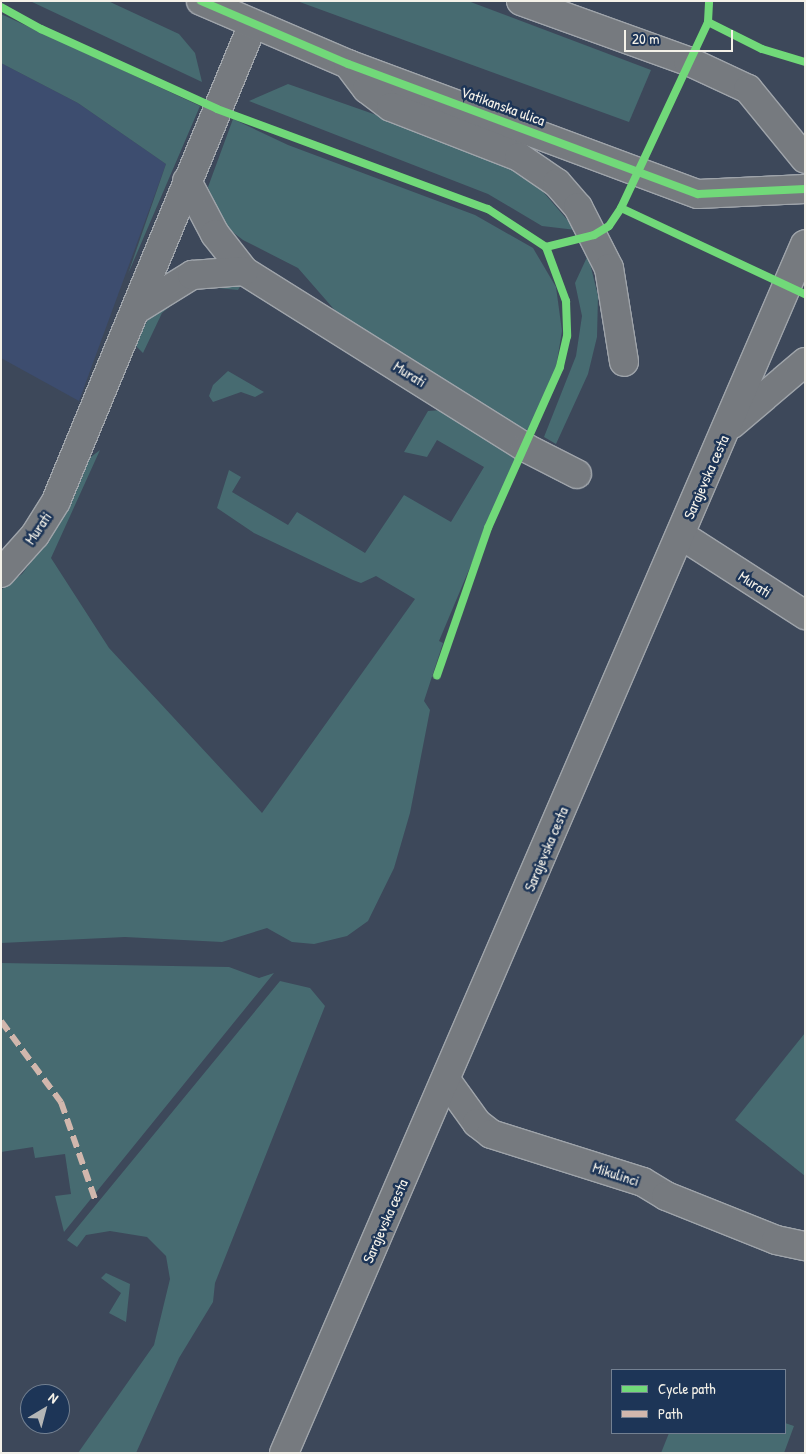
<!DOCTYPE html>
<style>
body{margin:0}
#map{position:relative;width:806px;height:1454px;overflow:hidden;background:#3d485a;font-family:"Patrick Hand",sans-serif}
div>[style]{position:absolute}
.built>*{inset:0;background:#3d4d6f}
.green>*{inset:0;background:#476b71}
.roads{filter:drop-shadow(1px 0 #9fa4aa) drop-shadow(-1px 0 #9fa4aa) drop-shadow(0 1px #9fa4aa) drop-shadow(0 -1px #9fa4aa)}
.minor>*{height:28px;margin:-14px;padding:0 14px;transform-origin:14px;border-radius:14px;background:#767a7f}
.tertiary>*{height:28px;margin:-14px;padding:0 14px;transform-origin:14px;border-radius:14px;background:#767a7f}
.secondary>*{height:28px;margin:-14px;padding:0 14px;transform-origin:14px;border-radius:14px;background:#767a7f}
.quiet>*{height:6px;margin-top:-3px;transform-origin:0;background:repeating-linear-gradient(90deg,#d1b7ad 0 12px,transparent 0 18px)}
.cycleway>*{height:8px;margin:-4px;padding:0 4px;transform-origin:4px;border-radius:4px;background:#71d979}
span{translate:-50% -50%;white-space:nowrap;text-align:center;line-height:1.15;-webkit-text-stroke:5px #1d3557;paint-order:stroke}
.street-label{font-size:15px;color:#f4f1e8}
.frame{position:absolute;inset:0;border:2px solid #f4f1e8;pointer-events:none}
.legend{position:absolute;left:611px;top:1369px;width:175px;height:65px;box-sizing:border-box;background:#1d3557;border:1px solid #738091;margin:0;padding:6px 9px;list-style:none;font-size:15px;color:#f4f1e8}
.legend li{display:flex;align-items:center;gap:10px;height:25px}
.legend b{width:25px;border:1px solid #738091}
.north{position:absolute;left:20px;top:1384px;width:50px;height:50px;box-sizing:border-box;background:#1d3557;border:1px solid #738091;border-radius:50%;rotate:37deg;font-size:14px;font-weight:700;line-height:20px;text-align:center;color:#f4f1e8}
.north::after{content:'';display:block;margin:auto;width:18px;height:22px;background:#b4b6b6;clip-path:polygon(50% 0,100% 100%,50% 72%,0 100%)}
.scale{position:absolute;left:624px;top:30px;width:109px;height:22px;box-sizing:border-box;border:2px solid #f4f1e8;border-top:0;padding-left:6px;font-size:15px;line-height:18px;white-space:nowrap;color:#f4f1e8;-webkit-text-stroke:4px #1d3557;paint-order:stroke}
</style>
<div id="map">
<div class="built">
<div style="clip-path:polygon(1px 63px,78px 103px,166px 164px,79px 401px,1px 358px)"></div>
</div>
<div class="green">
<div style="clip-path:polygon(30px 1px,108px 1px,179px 34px,195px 53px,202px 82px)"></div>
<div style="clip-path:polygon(297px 1px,468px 1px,651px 70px,629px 122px)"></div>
<div style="clip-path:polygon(1px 14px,200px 106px,128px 274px,166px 164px,78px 103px,1px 63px)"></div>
<div style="clip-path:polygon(288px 84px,479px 151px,533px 180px,576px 230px,542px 226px,488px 194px,249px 101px)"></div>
<div style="clip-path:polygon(233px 119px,288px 145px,475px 215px,533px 248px,556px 287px,562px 331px,556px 367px,530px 430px,515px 428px,339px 315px,298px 268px,243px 240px,222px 224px,208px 187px)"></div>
<div style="clip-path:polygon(588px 255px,598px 296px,597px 337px,588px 374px,556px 444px,544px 437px,576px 356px,582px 316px,575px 283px)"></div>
<div style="clip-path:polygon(241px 285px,238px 290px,208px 287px,189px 291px,162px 313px,143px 353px,134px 344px,153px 311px,187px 287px)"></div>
<div style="clip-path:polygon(228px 371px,264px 392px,255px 397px,241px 392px,213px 402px,209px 396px,213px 385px)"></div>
<div style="clip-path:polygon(442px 410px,516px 458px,439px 641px,443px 643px,424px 701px,430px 710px,410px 813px,394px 868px,368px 921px,347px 936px,314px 944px,292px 942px,267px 928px,222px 942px,125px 937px,1px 943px,1px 590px,22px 574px,48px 540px,87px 460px,100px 450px,51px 558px,109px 648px,262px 813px,415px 599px,376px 576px,361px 583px,353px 580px,254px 533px,217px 508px,229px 470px,241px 477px,232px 492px,288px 525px,297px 512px,365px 553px,404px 495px,451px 522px,484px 467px,437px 440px,427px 457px,404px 452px,428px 411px)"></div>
<div style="clip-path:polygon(1px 963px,229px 967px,259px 978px,274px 973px,64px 1232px,55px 1196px,71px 1194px,65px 1154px,35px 1158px,33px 1147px,1px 1152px)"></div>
<div style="clip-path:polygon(280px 981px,310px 988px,325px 1006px,215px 1283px,213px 1302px,179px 1358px,136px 1453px,78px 1453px,154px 1345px,170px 1279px,166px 1256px,147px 1237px,110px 1231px,86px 1235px,77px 1247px,67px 1240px)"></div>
<div style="clip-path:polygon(805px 1033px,805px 1176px,735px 1120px)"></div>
<div style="clip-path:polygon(106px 1273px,130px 1284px,126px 1322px,109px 1313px,121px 1293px,101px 1278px)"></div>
<div style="clip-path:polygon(785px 1423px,794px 1426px,784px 1453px,661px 1453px,669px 1433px,785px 1433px)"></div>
</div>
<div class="roads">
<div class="minor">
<div style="left:187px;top:181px;width:60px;rotate:62.2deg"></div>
<div style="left:215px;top:234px;width:47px;rotate:51.9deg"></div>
<div style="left:244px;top:271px;width:333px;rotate:32.1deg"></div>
<div style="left:526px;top:448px;width:57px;rotate:27deg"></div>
<div style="left:137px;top:309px;width:65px;rotate:-31.7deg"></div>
<div style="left:192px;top:275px;width:52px;rotate:-4.4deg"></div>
<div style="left:681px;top:535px;width:148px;rotate:32.8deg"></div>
<div style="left:1px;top:573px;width:51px;rotate:-48.2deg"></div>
<div style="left:35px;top:535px;width:40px;rotate:-58deg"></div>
<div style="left:56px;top:501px;width:516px;rotate:-67.56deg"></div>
<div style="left:446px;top:1080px;width:53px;rotate:54.2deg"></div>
<div style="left:477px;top:1123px;width:18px;rotate:38deg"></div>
<div style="left:491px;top:1134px;width:159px;rotate:17.5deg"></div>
<div style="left:643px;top:1182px;width:27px;rotate:31deg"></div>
<div style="left:666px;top:1196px;width:118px;rotate:21.8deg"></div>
<div style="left:776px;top:1240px;width:30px;rotate:12deg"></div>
</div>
<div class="tertiary">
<div style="left:201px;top:1px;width:160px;rotate:23.2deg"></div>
<div style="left:348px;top:64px;width:373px;rotate:20.4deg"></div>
<div style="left:698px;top:194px;width:107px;rotate:-2.7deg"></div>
<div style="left:521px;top:1px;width:177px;rotate:19.8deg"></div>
<div style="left:688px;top:61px;width:66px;rotate:25deg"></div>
<div style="left:748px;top:89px;width:90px;rotate:50.8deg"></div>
</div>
<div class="secondary">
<div style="left:348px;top:64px;width:31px;rotate:53deg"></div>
<div style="left:367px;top:89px;width:30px;rotate:37deg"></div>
<div style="left:391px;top:107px;width:137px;rotate:21.3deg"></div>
<div style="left:519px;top:157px;width:46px;rotate:34.4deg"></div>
<div style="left:557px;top:183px;width:32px;rotate:49deg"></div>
<div style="left:578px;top:207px;width:68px;rotate:63.1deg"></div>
<div style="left:609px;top:268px;width:95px;rotate:80.9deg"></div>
<div style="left:732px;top:424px;width:96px;rotate:-40.3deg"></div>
<div style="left:284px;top:1453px;width:1316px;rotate:-66.69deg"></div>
</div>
</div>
<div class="quiet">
<div style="left:1px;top:1021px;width:101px;rotate:53.5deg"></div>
<div style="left:61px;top:1102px;width:103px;rotate:70.7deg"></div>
</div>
<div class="cycleway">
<div style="left:201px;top:1px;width:160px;rotate:23.2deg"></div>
<div style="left:348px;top:64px;width:373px;rotate:20.4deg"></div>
<div style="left:698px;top:194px;width:107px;rotate:-2.7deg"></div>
<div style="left:1px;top:7px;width:46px;rotate:28.8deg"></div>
<div style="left:41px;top:29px;width:193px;rotate:24.4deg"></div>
<div style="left:217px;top:109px;width:289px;rotate:20.3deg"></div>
<div style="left:488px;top:209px;width:69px;rotate:33.2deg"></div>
<div style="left:546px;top:247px;width:58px;rotate:69.7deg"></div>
<div style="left:566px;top:301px;width:35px;rotate:88deg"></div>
<div style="left:567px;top:336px;width:32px;rotate:103deg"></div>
<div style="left:560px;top:367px;width:176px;rotate:114.1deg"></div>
<div style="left:488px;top:528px;width:156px;rotate:109.1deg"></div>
<div style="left:708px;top:22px;width:60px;rotate:26.6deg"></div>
<div style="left:762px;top:49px;width:45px;rotate:16.8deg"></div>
<div style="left:621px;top:208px;width:203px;rotate:25.1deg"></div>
<div style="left:546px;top:247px;width:49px;rotate:-14deg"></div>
<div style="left:594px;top:235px;width:17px;rotate:-31deg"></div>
<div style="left:609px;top:226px;width:22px;rotate:-56deg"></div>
<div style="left:621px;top:208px;width:205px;rotate:-64.9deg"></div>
<div style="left:708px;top:22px;width:21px;rotate:-87deg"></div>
</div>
<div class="street-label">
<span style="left:503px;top:106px;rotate:20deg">Vatikanska ulica</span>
<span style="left:410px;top:374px;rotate:32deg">Murati</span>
<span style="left:706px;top:477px;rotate:-66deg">Sarajevska cesta</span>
<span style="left:38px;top:528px;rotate:-56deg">Murati</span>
<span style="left:755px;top:584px;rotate:33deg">Murati</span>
<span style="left:546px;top:849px;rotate:-67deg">Sarajevska cesta</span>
<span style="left:616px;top:1174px;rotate:18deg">Mikulinci</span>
<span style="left:385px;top:1221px;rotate:-66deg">Sarajevska cesta</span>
</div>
<div class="frame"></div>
<ul class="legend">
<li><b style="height:6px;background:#71d979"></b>Cycle path</li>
<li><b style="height:6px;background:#d1b7ad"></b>Path</li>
</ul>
<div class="north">N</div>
<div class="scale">20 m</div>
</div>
